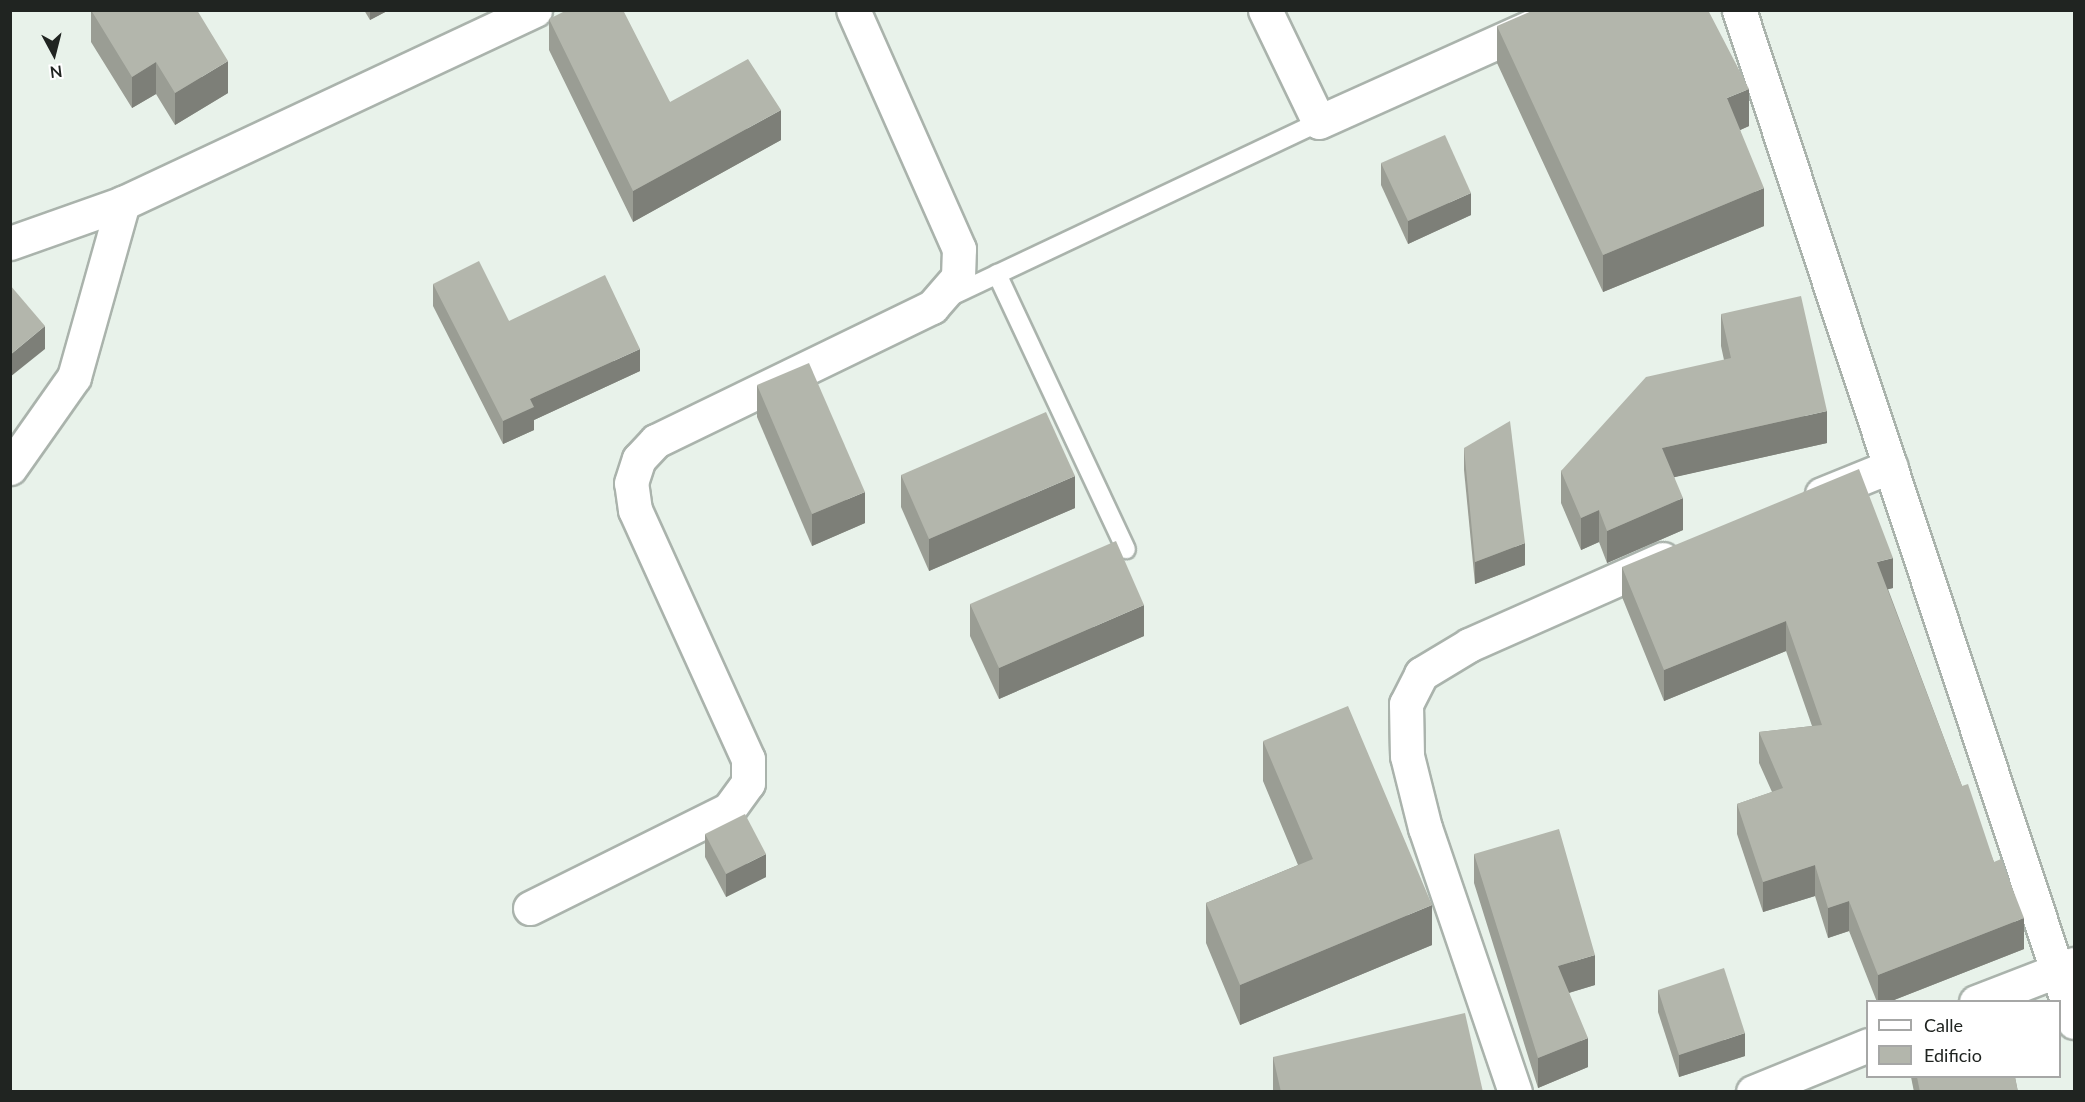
<!DOCTYPE html>
<style>
body{margin:0}
#map{position:relative;width:2085px;height:1102px;overflow:hidden;background:#e8f2ea;font-family:Lato,sans-serif}
div>[style]{position:absolute}
.roads{filter:drop-shadow(2px 0 #aab3ac) drop-shadow(-2px 0 #aab3ac) drop-shadow(0 2px #aab3ac) drop-shadow(0 -2px #aab3ac)}
.lane>*{height:18px;margin:-9px;padding:0 9px;transform-origin:9px;border-radius:9px;background:#fff}
.street>*{height:33px;margin:-16.5px;padding:0 16.5px;transform-origin:16.5px;border-radius:16.5px;background:#fff}
.secondary>*{height:33px;margin:-16.5px;padding:0 16.5px;transform-origin:16.5px;border-radius:16.5px;background:#fff}
.wall>*{inset:0;background:#9a9d94}
.shaded-wall>*{inset:0;background:#7d7f78}
.building>*{inset:0;background:#b3b6ac}
span{translate:-50% -50%;white-space:nowrap;text-align:center;line-height:1.15;-webkit-text-stroke:4.5px #fff;paint-order:stroke}
.frame{position:absolute;inset:0;border:12px solid #202421;pointer-events:none}
.legend{position:absolute;left:1866px;top:1000px;width:195px;height:78px;box-sizing:border-box;background:#fff;border:2px solid #a6a7a6;margin:0;padding:8px 10px;list-style:none;font-size:18px;color:#202421}
.legend li{display:flex;align-items:center;gap:12px;height:30px}
.legend b{width:30px;border:2px solid #a6a7a6}
.north{position:absolute;left:24px;top:24px;width:60px;height:60px;-webkit-text-stroke:4px #fff;paint-order:stroke;rotate:173deg;font-size:16px;font-weight:700;line-height:24px;text-align:center;color:#202421}
.north::after{content:'';display:block;margin:auto;width:21px;height:27px;background:#202421;clip-path:polygon(50% 0,100% 100%,50% 72%,0 100%)}
</style>
<div id="map">
<div class="roads">
<div class="lane">
<div style="left:997px;top:274px;width:304px;rotate:64.9deg"></div>
<div style="left:949px;top:297px;width:409px;rotate:-25.3deg"></div>
</div>
<div class="street">
<div style="left:1265px;top:10px;width:124px;rotate:64.3deg"></div>
<div style="left:1319px;top:122px;width:273px;rotate:-24.2deg"></div>
<div style="left:10px;top:243px;width:120px;rotate:-19.5deg"></div>
<div style="left:10px;top:468px;width:111px;rotate:-54.9deg"></div>
<div style="left:74px;top:377px;width:181px;rotate:-74.3deg"></div>
<div style="left:123px;top:203px;width:455px;rotate:-25.1deg"></div>
<div style="left:1822px;top:494px;width:74px;rotate:-22.1deg"></div>
<div style="left:530px;top:908px;width:222px;rotate:-26.4deg"></div>
<div style="left:729px;top:809px;width:32px;rotate:-54deg"></div>
<div style="left:748px;top:783px;width:24px;rotate:-90deg"></div>
<div style="left:748px;top:759px;width:273px;rotate:-114.4deg"></div>
<div style="left:635px;top:510px;width:27px;rotate:-98deg"></div>
<div style="left:631px;top:483px;width:25px;rotate:-72deg"></div>
<div style="left:639px;top:459px;width:25px;rotate:-47deg"></div>
<div style="left:656px;top:441px;width:307px;rotate:-25.9deg"></div>
<div style="left:932px;top:307px;width:40px;rotate:-49deg"></div>
<div style="left:958px;top:277px;width:28px;rotate:-88deg"></div>
<div style="left:959px;top:249px;width:261px;rotate:-113.9deg"></div>
<div style="left:1976px;top:1002px;width:105px;rotate:-21.2deg"></div>
<div style="left:1515px;top:1092px;width:279px;rotate:-108.8deg"></div>
<div style="left:1425px;top:828px;width:74px;rotate:-104deg"></div>
<div style="left:1407px;top:756px;width:52px;rotate:-91.1deg"></div>
<div style="left:1406px;top:704px;width:34px;rotate:-63deg"></div>
<div style="left:1421px;top:674px;width:56px;rotate:-31.1deg"></div>
<div style="left:1469px;top:645px;width:212px;rotate:-23.9deg"></div>
<div style="left:1753px;top:1092px;width:124px;rotate:-22.2deg"></div>
</div>
<div class="secondary">
<div style="left:1739px;top:10px;width:1066px;rotate:71.68deg"></div>
</div>
</div>
<div class="wall">
<div style="clip-path:polygon(91px 10px,228px 93px,175px 125px,156px 94px,132px 108px,91px 42px)"></div>
<div style="clip-path:polygon(364px 10px,389px 10px,370px 20px)"></div>
<div style="clip-path:polygon(549px 19px,670px 102px,781px 140px,633px 222px,549px 50px)"></div>
<div style="clip-path:polygon(1497px 26px,1749px 126px,1740px 130px,1764px 226px,1603px 292px,1497px 63px)"></div>
<div style="clip-path:polygon(1381px 163px,1471px 215px,1408px 244px,1381px 185px)"></div>
<div style="clip-path:polygon(433px 284px,509px 321px,640px 371px,534px 420px,534px 430px,503px 444px,433px 306px)"></div>
<div style="clip-path:polygon(1721px 314px,1827px 443px,1674px 477px,1683px 530px,1607px 563px,1599px 542px,1581px 550px,1561px 503px,1561px 471px,1724px 360px,1721px 346px)"></div>
<div style="clip-path:polygon(757px 385px,865px 523px,812px 546px,757px 417px)"></div>
<div style="clip-path:polygon(1464px 448px,1525px 565px,1475px 584px,1464px 470px)"></div>
<div style="clip-path:polygon(901px 475px,1075px 508px,929px 571px,901px 507px)"></div>
<div style="clip-path:polygon(1622px 567px,1893px 588px,1888px 589px,1962px 786px,1994px 862px,2024px 949px,1889px 1002px,1877px 1002px,1849px 931px,1828px 938px,1815px 896px,1763px 912px,1737px 834px,1737px 804px,1772px 792px,1759px 763px,1759px 732px,1812px 726px,1786px 651px,1664px 701px,1622px 597px)"></div>
<div style="clip-path:polygon(970px 604px,1144px 636px,999px 699px,970px 636px)"></div>
<div style="clip-path:polygon(1263px 741px,1432px 945px,1240px 1025px,1206px 943px,1206px 903px,1298px 865px,1263px 781px)"></div>
<div style="clip-path:polygon(705px 834px,766px 877px,726px 897px,705px 857px)"></div>
<div style="clip-path:polygon(1474px 854px,1595px 985px,1569px 993px,1588px 1067px,1538px 1088px,1474px 883px)"></div>
<div style="clip-path:polygon(1658px 990px,1745px 1056px,1679px 1077px,1658px 1012px)"></div>
<div style="clip-path:polygon(1273px 1057px,1483px 1092px,1273px 1092px)"></div>
<div style="clip-path:polygon(1911px 1077px,2015px 1077px,2018px 1092px,1914px 1092px)"></div>
</div>
<div class="shaded-wall">
<div style="clip-path:polygon(370px 10px,389px 10px,370px 20px)"></div>
<div style="clip-path:polygon(228px 61px,228px 93px,175px 125px,175px 93px)"></div>
<div style="clip-path:polygon(156px 62px,156px 94px,132px 108px,132px 77px)"></div>
<div style="clip-path:polygon(1749px 89px,1749px 126px,1727px 136px,1727px 98px)"></div>
<div style="clip-path:polygon(781px 110px,781px 140px,633px 222px,633px 191px)"></div>
<div style="clip-path:polygon(1764px 188px,1764px 226px,1603px 292px,1603px 255px)"></div>
<div style="clip-path:polygon(1471px 193px,1471px 215px,1408px 244px,1408px 221px)"></div>
<div style="clip-path:polygon(45px 326px,45px 349px,10px 377px,10px 355px)"></div>
<div style="clip-path:polygon(640px 349px,640px 371px,534px 420px,534px 430px,503px 444px,503px 421px,530px 399px)"></div>
<div style="clip-path:polygon(1827px 411px,1827px 443px,1662px 480px,1662px 448px)"></div>
<div style="clip-path:polygon(1075px 476px,1075px 508px,929px 571px,929px 539px)"></div>
<div style="clip-path:polygon(865px 492px,865px 523px,812px 546px,812px 514px)"></div>
<div style="clip-path:polygon(1683px 498px,1683px 530px,1607px 563px,1607px 531px)"></div>
<div style="clip-path:polygon(1599px 510px,1599px 542px,1581px 550px,1581px 518px)"></div>
<div style="clip-path:polygon(1525px 543px,1525px 565px,1475px 584px,1475px 562px)"></div>
<div style="clip-path:polygon(1893px 558px,1893px 588px,1877px 592px,1877px 562px)"></div>
<div style="clip-path:polygon(1144px 605px,1144px 636px,999px 699px,999px 668px)"></div>
<div style="clip-path:polygon(1786px 621px,1786px 651px,1664px 701px,1664px 670px)"></div>
<div style="clip-path:polygon(766px 854px,766px 877px,726px 897px,726px 874px)"></div>
<div style="clip-path:polygon(1815px 865px,1815px 896px,1763px 912px,1763px 882px)"></div>
<div style="clip-path:polygon(1849px 901px,1849px 931px,1828px 938px,1828px 908px)"></div>
<div style="clip-path:polygon(1432px 905px,1432px 945px,1240px 1025px,1240px 985px)"></div>
<div style="clip-path:polygon(2024px 918px,2024px 949px,1889px 1002px,1878px 1002px,1878px 975px)"></div>
<div style="clip-path:polygon(1595px 955px,1595px 985px,1558px 996px,1558px 966px)"></div>
<div style="clip-path:polygon(1745px 1033px,1745px 1056px,1679px 1077px,1679px 1055px)"></div>
<div style="clip-path:polygon(1588px 1038px,1588px 1067px,1538px 1088px,1538px 1058px)"></div>
</div>
<div class="building">
<div style="clip-path:polygon(91px 10px,197px 10px,228px 61px,175px 93px,156px 62px,132px 77px)"></div>
<div style="clip-path:polygon(567px 10px,623px 10px,670px 102px,748px 59px,781px 110px,633px 191px,549px 19px)"></div>
<div style="clip-path:polygon(1534px 10px,1708px 10px,1749px 89px,1727px 98px,1764px 188px,1603px 255px,1497px 26px)"></div>
<div style="clip-path:polygon(1445px 135px,1471px 193px,1408px 221px,1381px 163px)"></div>
<div style="clip-path:polygon(479px 261px,509px 321px,605px 275px,640px 349px,530px 399px,534px 407px,503px 421px,433px 284px)"></div>
<div style="clip-path:polygon(10px 285px,45px 326px,10px 355px)"></div>
<div style="clip-path:polygon(1801px 296px,1827px 411px,1662px 448px,1683px 498px,1607px 531px,1599px 510px,1581px 518px,1561px 471px,1646px 377px,1731px 358px,1721px 314px)"></div>
<div style="clip-path:polygon(809px 363px,865px 492px,812px 514px,757px 385px)"></div>
<div style="clip-path:polygon(1046px 412px,1075px 476px,929px 539px,901px 475px)"></div>
<div style="clip-path:polygon(1510px 421px,1525px 543px,1475px 562px,1464px 448px)"></div>
<div style="clip-path:polygon(1859px 469px,1893px 558px,1877px 562px,1962px 786px,1968px 784px,1994px 862px,2001px 859px,2024px 918px,1878px 975px,1849px 901px,1828px 908px,1815px 865px,1763px 882px,1737px 804px,1783px 788px,1759px 732px,1822px 725px,1786px 621px,1664px 670px,1622px 567px)"></div>
<div style="clip-path:polygon(1116px 541px,1144px 605px,999px 668px,970px 604px)"></div>
<div style="clip-path:polygon(1348px 706px,1432px 905px,1240px 985px,1206px 903px,1313px 859px,1263px 741px)"></div>
<div style="clip-path:polygon(745px 814px,766px 854px,726px 874px,705px 834px)"></div>
<div style="clip-path:polygon(1559px 829px,1595px 955px,1558px 966px,1588px 1038px,1538px 1058px,1474px 854px)"></div>
<div style="clip-path:polygon(1724px 968px,1745px 1033px,1679px 1055px,1658px 990px)"></div>
<div style="clip-path:polygon(1465px 1013px,1483px 1092px,1281px 1092px,1273px 1057px)"></div>
<div style="clip-path:polygon(1917px 1077px,2015px 1077px,2018px 1092px,1920px 1092px)"></div>
</div>
<div class="frame"></div>
<ul class="legend">
<li><b style="height:8px;background:#fff"></b>Calle</li>
<li><b style="height:16px;background:#b3b6ac"></b>Edificio</li>
</ul>
<div class="north">N</div>
</div>
